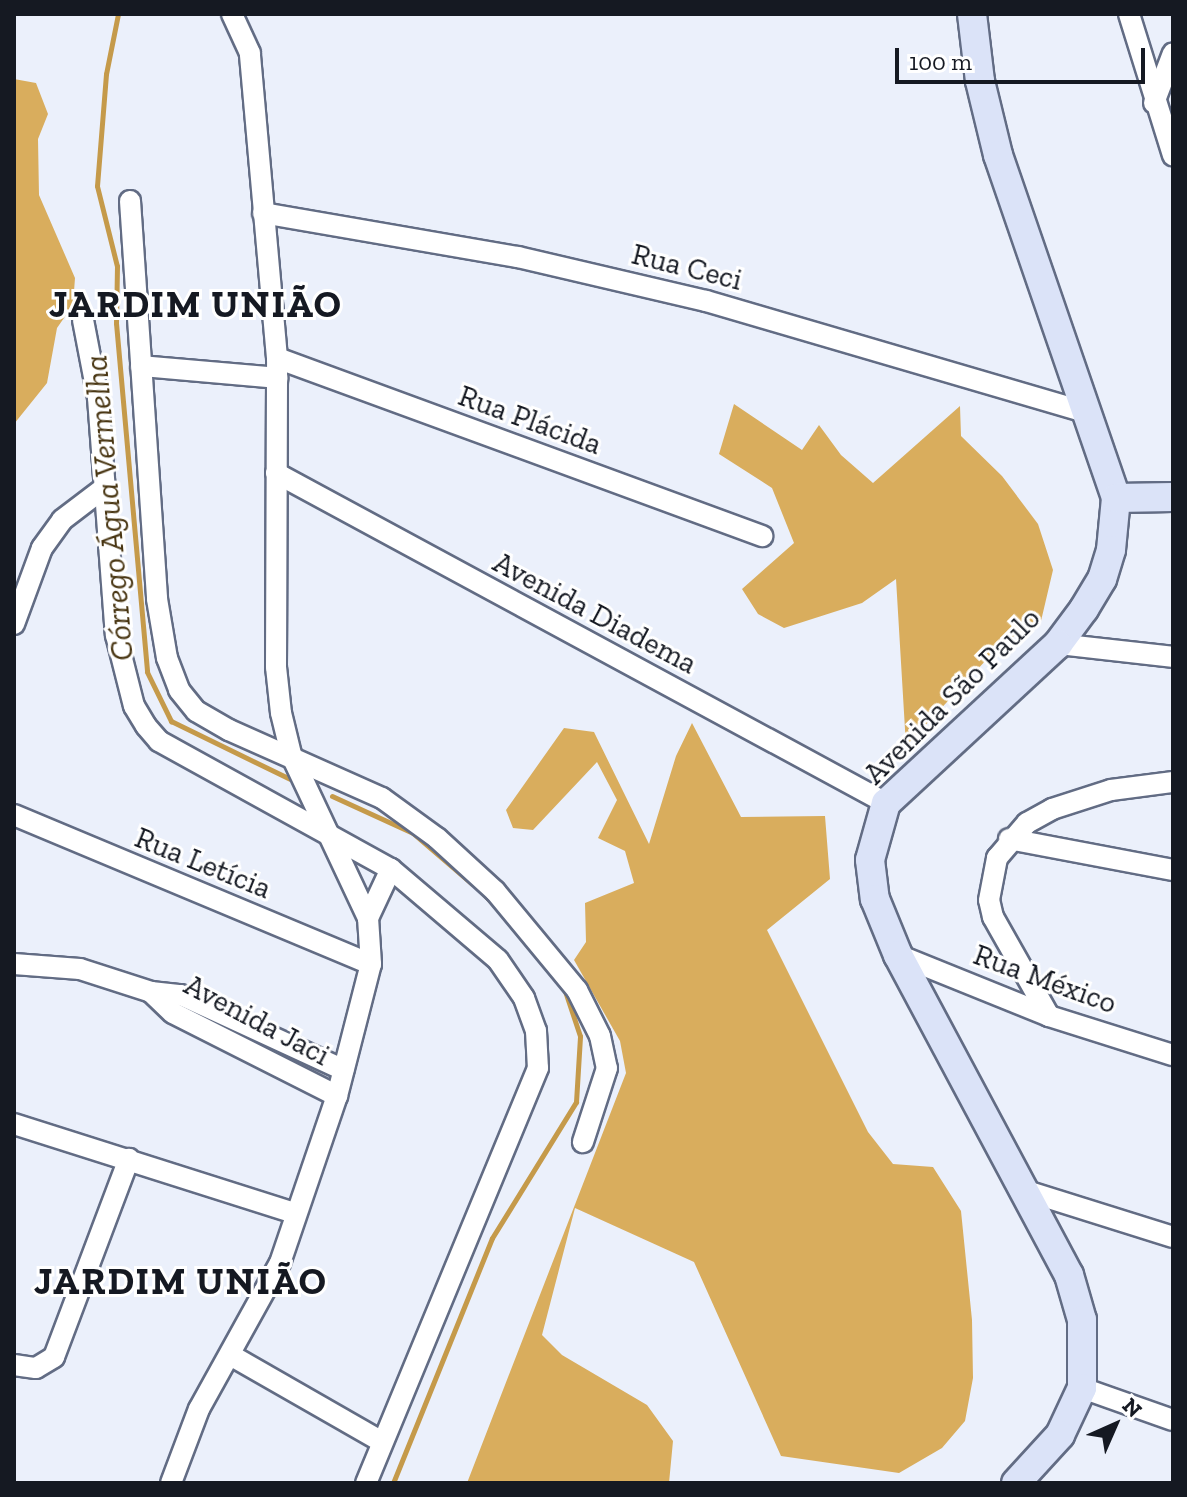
<!DOCTYPE html>
<meta charset="utf-8">
<style>
body{margin:0}
#map{position:relative;width:1187px;height:1497px;overflow:hidden;background:#ebf0fb;font-family:"Zilla Slab",serif}
div>[style]{position:absolute}
.forest>*{inset:0;background:#d9ad5d}
.stream>*{height:5px;margin:-2.5px;padding:0 2.5px;transform-origin:2.5px;border-radius:2.5px;background:#c59a4a}
.roads{filter:drop-shadow(2px 0 #626c84) drop-shadow(-2px 0 #626c84) drop-shadow(0 2px #626c84) drop-shadow(0 -2px #626c84)}
.street>*{height:20px;margin:-10px;padding:0 10px;transform-origin:10px;border-radius:10px;background:#fff}
.secondary>*{height:28px;margin:-14px;padding:0 14px;transform-origin:14px;border-radius:14px;background:#dbe3f8}
span{translate:-50% -50%;white-space:nowrap;text-align:center;line-height:1.15;-webkit-text-stroke:6px #fff;paint-order:stroke}
.street-label{font-size:30px;color:#151922}
.water-label{font-size:32px;color:#483512;font-style:italic}
.district-label{font-size:38px;color:#151922;font-weight:700;letter-spacing:2px}
.frame{position:absolute;inset:0;border:16px solid #151922;pointer-events:none}
.north{position:absolute;left:1075px;top:1385px;width:80px;height:80px;-webkit-text-stroke:6px #fff;paint-order:stroke;rotate:45deg;font-size:22px;font-weight:700;line-height:32px;text-align:center;color:#151922}
.north::after{content:'';display:block;margin:auto;width:28px;height:36px;background:#151922;clip-path:polygon(50% 0,100% 100%,50% 72%,0 100%)}
.scale{position:absolute;left:895px;top:48px;width:250px;height:36px;box-sizing:border-box;border:4px solid #151922;border-top:0;padding-left:10px;font-size:24px;line-height:28px;white-space:nowrap;color:#151922;-webkit-text-stroke:6px #fff;paint-order:stroke}
</style>
<div id="map">
<div class="forest">
<div style="clip-path:polygon(14px 79px,36px 83px,48px 114px,38px 139px,39px 195px,75px 278px,73px 305px,57px 328px,47px 383px,14px 424px)"></div>
<div style="clip-path:polygon(734px 404px,802px 450px,819px 425px,841px 455px,873px 483px,960px 406px,961px 436px,1002px 476px,1038px 524px,1053px 570px,1041px 621px,1002px 643px,906px 746px,896px 579px,862px 603px,784px 628px,758px 614px,742px 589px,794px 543px,772px 488px,719px 454px)"></div>
<div style="clip-path:polygon(692px 723px,741px 817px,825px 816px,830px 879px,767px 930px,868px 1132px,893px 1164px,933px 1167px,961px 1211px,972px 1320px,973px 1378px,965px 1421px,942px 1448px,899px 1473px,781px 1456px,694px 1262px,575px 1208px,542px 1335px,562px 1355px,647px 1405px,673px 1441px,669px 1483px,467px 1483px,626px 1073px,620px 1041px,574px 960px,586px 942px,585px 903px,634px 883px,625px 851px,598px 838px,617px 800px,597px 762px,533px 830px,513px 828px,506px 810px,564px 728px,594px 732px,649px 844px,676px 756px)"></div>
</div>
<div class="stream">
<div style="left:118px;top:14px;width:61px;rotate:101.3deg"></div>
<div style="left:106px;top:74px;width:112px;rotate:94.6deg"></div>
<div style="left:97px;top:186px;width:82px;rotate:76deg"></div>
<div style="left:117px;top:266px;width:57px;rotate:91deg"></div>
<div style="left:116px;top:323px;width:350px;rotate:84.9deg"></div>
<div style="left:147px;top:672px;width:55px;rotate:63.9deg"></div>
<div style="left:171px;top:721px;width:132px;rotate:26deg"></div>
<div style="left:332px;top:796px;width:89px;rotate:24.6deg"></div>
<div style="left:413px;top:833px;width:78px;rotate:40.8deg"></div>
<div style="left:480px;top:890px;width:26px;rotate:47deg"></div>
<div style="left:393px;top:1483px;width:264px;rotate:-68deg"></div>
<div style="left:492px;top:1238px;width:160px;rotate:-58.3deg"></div>
<div style="left:576px;top:1102px;width:66px;rotate:-86.5deg"></div>
<div style="left:580px;top:1036px;width:47px;rotate:-108.4deg"></div>
</div>
<div class="roads">
<div class="street">
<div style="left:1129px;top:14px;width:148px;rotate:72.7deg"></div>
<div style="left:1154px;top:103px;width:53px;rotate:-69.2deg"></div>
<div style="left:130px;top:201px;width:399px;rotate:86.1deg"></div>
<div style="left:157px;top:599px;width:60px;rotate:80.4deg"></div>
<div style="left:167px;top:658px;width:34px;rotate:69deg"></div>
<div style="left:179px;top:690px;width:27px;rotate:51deg"></div>
<div style="left:196px;top:711px;width:38px;rotate:30deg"></div>
<div style="left:229px;top:730px;width:167px;rotate:24deg"></div>
<div style="left:382px;top:798px;width:68px;rotate:36deg"></div>
<div style="left:437px;top:838px;width:79px;rotate:42.4deg"></div>
<div style="left:495px;top:891px;width:129px;rotate:50.4deg"></div>
<div style="left:577px;top:990px;width:51px;rotate:63.4deg"></div>
<div style="left:600px;top:1036px;width:33px;rotate:78deg"></div>
<div style="left:607px;top:1068px;width:78px;rotate:108deg"></div>
<div style="left:263px;top:213px;width:259px;rotate:9.8deg"></div>
<div style="left:518px;top:257px;width:193px;rotate:13.2deg"></div>
<div style="left:706px;top:301px;width:399px;rotate:16.3deg"></div>
<div style="left:83px;top:320px;width:79px;rotate:79.1deg"></div>
<div style="left:98px;top:398px;width:238px;rotate:85.7deg"></div>
<div style="left:116px;top:635px;width:73px;rotate:75.8deg"></div>
<div style="left:134px;top:706px;width:23px;rotate:59deg"></div>
<div style="left:146px;top:726px;width:20px;rotate:49deg"></div>
<div style="left:159px;top:741px;width:265px;rotate:28.9deg"></div>
<div style="left:391px;top:869px;width:140px;rotate:40.4deg"></div>
<div style="left:498px;top:960px;width:46px;rotate:55.6deg"></div>
<div style="left:524px;top:998px;width:35px;rotate:70deg"></div>
<div style="left:536px;top:1031px;width:37px;rotate:87deg"></div>
<div style="left:538px;top:1068px;width:449px;rotate:112.5deg"></div>
<div style="left:277px;top:358px;width:517px;rotate:20.15deg"></div>
<div style="left:141px;top:366px;width:137px;rotate:5deg"></div>
<div style="left:276px;top:473px;width:694px;rotate:28.41deg"></div>
<div style="left:14px;top:624px;width:81px;rotate:-69.8deg"></div>
<div style="left:42px;top:548px;width:34px;rotate:-54deg"></div>
<div style="left:62px;top:520px;width:53px;rotate:-37.3deg"></div>
<div style="left:1058px;top:644px;width:116px;rotate:6.4deg"></div>
<div style="left:14px;top:815px;width:387px;rotate:22.7deg"></div>
<div style="left:1009px;top:839px;width:167px;rotate:10.7deg"></div>
<div style="left:368px;top:918px;width:54px;rotate:-64.9deg"></div>
<div style="left:898px;top:955px;width:163px;rotate:22deg"></div>
<div style="left:1049px;top:1016px;width:130px;rotate:17.5deg"></div>
<div style="left:14px;top:964px;width:66px;rotate:4.3deg"></div>
<div style="left:80px;top:969px;width:75px;rotate:17.9deg"></div>
<div style="left:151px;top:992px;width:30px;rotate:6deg"></div>
<div style="left:181px;top:995px;width:179px;rotate:24.7deg"></div>
<div style="left:151px;top:992px;width:30px;rotate:44deg"></div>
<div style="left:173px;top:1013px;width:184px;rotate:26.8deg"></div>
<div style="left:1049px;top:1016px;width:114px;rotate:-119.5deg"></div>
<div style="left:993px;top:917px;width:17px;rotate:-103deg"></div>
<div style="left:989px;top:900px;width:43px;rotate:-79.2deg"></div>
<div style="left:997px;top:858px;width:46px;rotate:-49.4deg"></div>
<div style="left:1027px;top:823px;width:29px;rotate:-29deg"></div>
<div style="left:1052px;top:809px;width:62px;rotate:-17.9deg"></div>
<div style="left:1111px;top:790px;width:63px;rotate:-7.4deg"></div>
<div style="left:14px;top:1124px;width:294px;rotate:17.6deg"></div>
<div style="left:1020px;top:1189px;width:160px;rotate:17.4deg"></div>
<div style="left:232px;top:1356px;width:173px;rotate:29.8deg"></div>
<div style="left:14px;top:1365px;width:22px;rotate:8deg"></div>
<div style="left:36px;top:1368px;width:21px;rotate:-31deg"></div>
<div style="left:54px;top:1357px;width:212px;rotate:-69.3deg"></div>
<div style="left:1082px;top:1388px;width:96px;rotate:19.4deg"></div>
<div style="left:171px;top:1483px;width:79px;rotate:-69.3deg"></div>
<div style="left:199px;top:1409px;width:167px;rotate:-61deg"></div>
<div style="left:280px;top:1263px;width:176px;rotate:-71.2deg"></div>
<div style="left:337px;top:1096px;width:136px;rotate:-75.6deg"></div>
<div style="left:371px;top:964px;width:46px;rotate:-93.7deg"></div>
<div style="left:368px;top:918px;width:181px;rotate:-115.2deg"></div>
<div style="left:291px;top:754px;width:42px;rotate:-103.7deg"></div>
<div style="left:281px;top:713px;width:46px;rotate:-96.2deg"></div>
<div style="left:276px;top:667px;width:309px;rotate:-89.8deg"></div>
<div style="left:277px;top:358px;width:306px;rotate:-95.1deg"></div>
<div style="left:250px;top:53px;width:43px;rotate:-114.8deg"></div>
</div>
<div class="secondary">
<div style="left:972px;top:14px;width:67px;rotate:83.2deg"></div>
<div style="left:980px;top:81px;width:76px;rotate:76.3deg"></div>
<div style="left:998px;top:155px;width:363px;rotate:71deg"></div>
<div style="left:1116px;top:498px;width:52px;rotate:95.5deg"></div>
<div style="left:1111px;top:550px;width:30px;rotate:107deg"></div>
<div style="left:1102px;top:579px;width:35px;rotate:121deg"></div>
<div style="left:1084px;top:609px;width:44px;rotate:126.6deg"></div>
<div style="left:1058px;top:644px;width:234px;rotate:137.2deg"></div>
<div style="left:886px;top:803px;width:59px;rotate:105.7deg"></div>
<div style="left:870px;top:860px;width:39px;rotate:83deg"></div>
<div style="left:875px;top:899px;width:61px;rotate:67.7deg"></div>
<div style="left:898px;top:955px;width:363px;rotate:61.9deg"></div>
<div style="left:1069px;top:1275px;width:47px;rotate:73.9deg"></div>
<div style="left:1082px;top:1320px;width:68px;rotate:90deg"></div>
<div style="left:1082px;top:1388px;width:52px;rotate:115.1deg"></div>
<div style="left:1060px;top:1435px;width:65px;rotate:132.5deg"></div>
<div style="left:1116px;top:498px;width:57px;rotate:-1deg"></div>
</div>
</div>
<div class="street-label">
<span style="left:687px;top:267px;rotate:14deg">Rua Ceci</span>
<span style="left:530px;top:420px;rotate:20deg">Rua Plácida</span>
<span style="left:595px;top:613px;rotate:28deg">Avenida Diadema</span>
<span style="left:952px;top:696px;rotate:-45deg">Avenida São Paulo</span>
<span style="left:203px;top:863px;rotate:22deg">Rua Letícia</span>
<span style="left:1045px;top:979px;rotate:20deg">Rua México</span>
<span style="left:257px;top:1020px;rotate:28deg">Avenida Jaci</span>
</div>
<div class="water-label">
<span style="left:109px;top:508px;rotate:-95deg">Córrego Água Vermelha</span>
</div>
<div class="district-label">
<span style="left:196px;top:305px">JARDIM UNIÃO</span>
<span style="left:181px;top:1282px">JARDIM UNIÃO</span>
</div>
<div class="frame"></div>
<div class="north">N</div>
<div class="scale">100 m</div>
</div>
